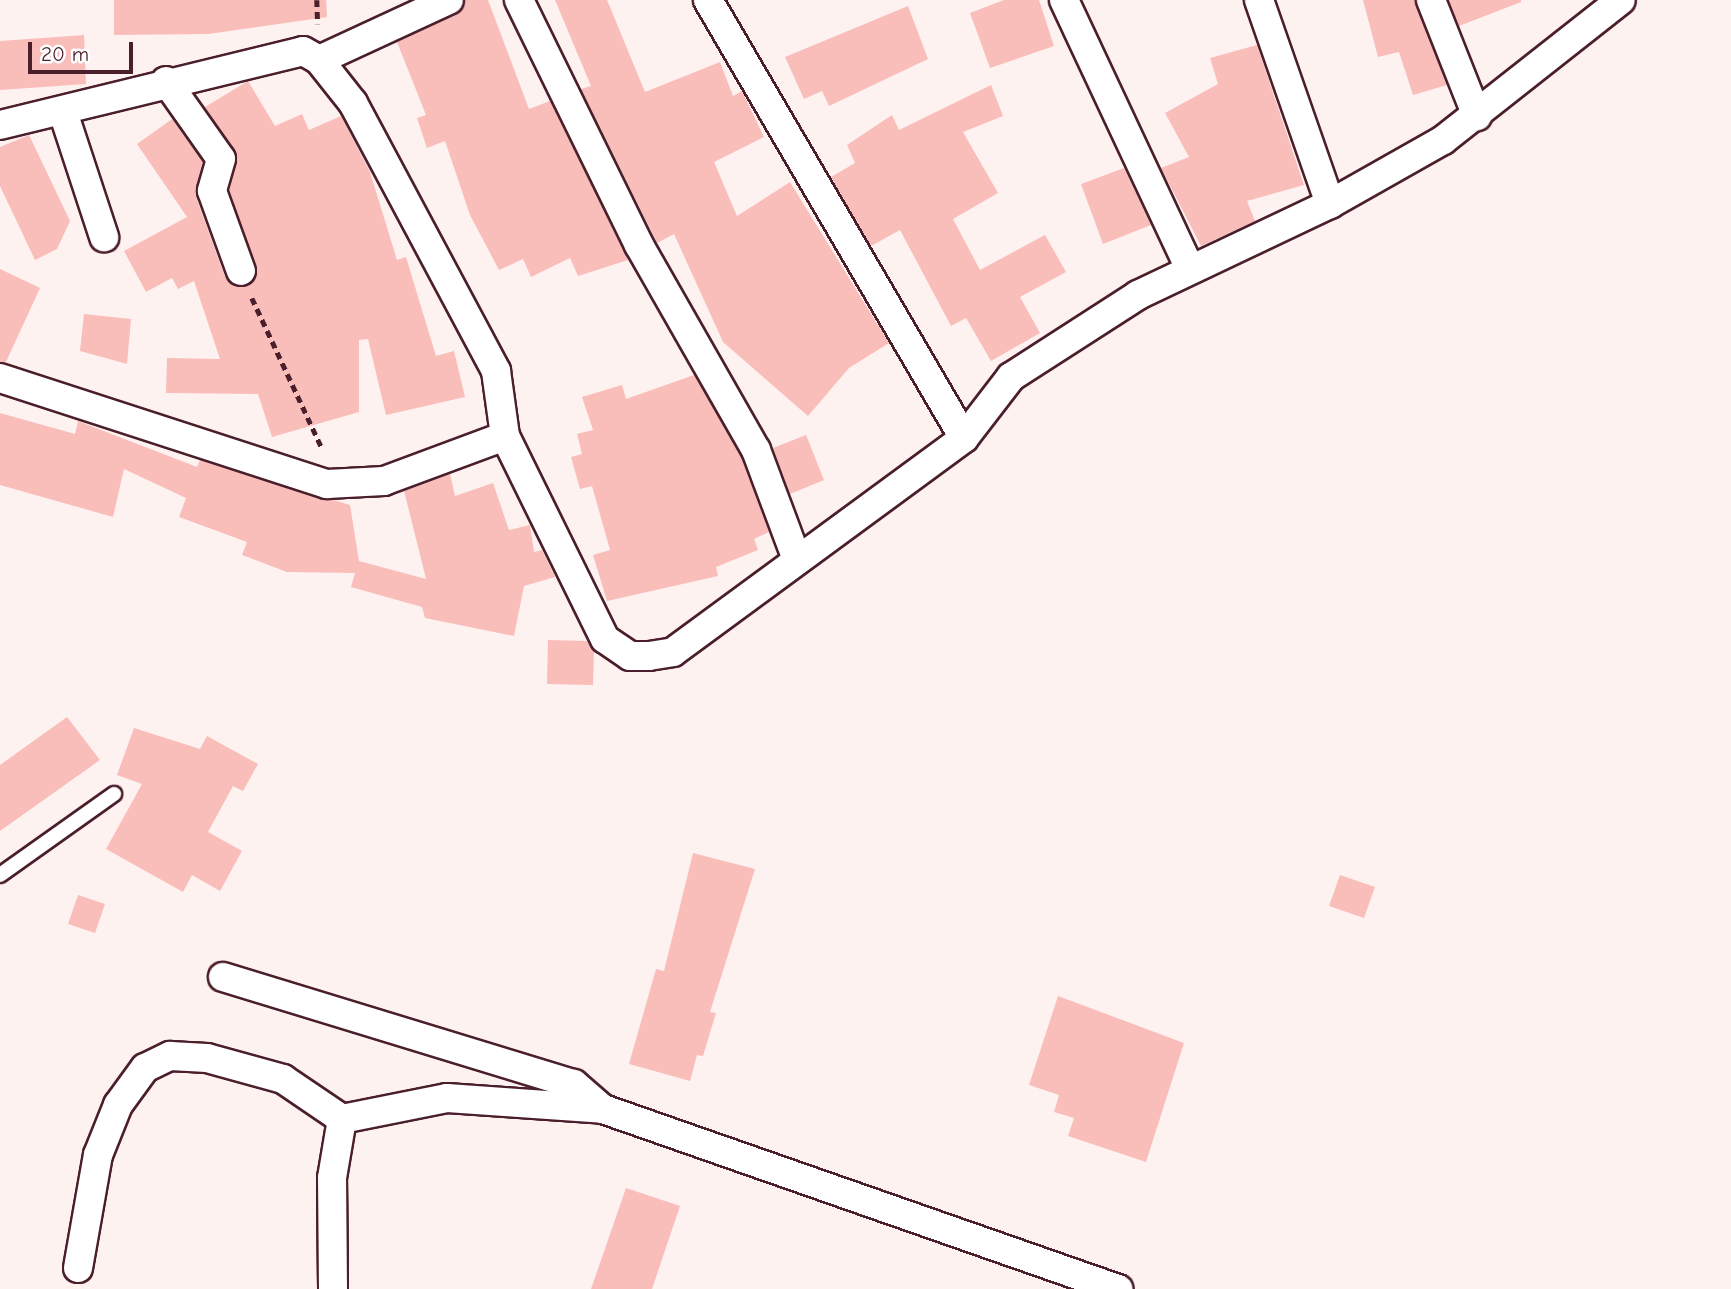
<!DOCTYPE html>
<style>
body{margin:0}
#map{position:relative;width:1731px;height:1289px;overflow:hidden;background:#fef2f1;font-family:"Comic Neue",sans-serif}
div>[style]{position:absolute}
.building>*{inset:0;background:#f9bdba}
.path>*{height:4.5px;margin-top:-2.25px;transform-origin:0;background:repeating-linear-gradient(90deg,#4a1f2b 0 7px,transparent 0 12px)}
.roads{filter:drop-shadow(2px 0 #4a1f2b) drop-shadow(-2px 0 #4a1f2b) drop-shadow(0 2px #4a1f2b) drop-shadow(0 -2px #4a1f2b)}
.lane>*{height:14px;margin:-7px;padding:0 7px;transform-origin:7px;border-radius:7px;background:#fff}
.street>*{height:28px;margin:-14px;padding:0 14px;transform-origin:14px;border-radius:14px;background:#fff}
span{translate:-50% -50%;white-space:nowrap;text-align:center;line-height:1.15;-webkit-text-stroke:5px #fff;paint-order:stroke}
.scale{position:absolute;left:28px;top:42px;width:105px;height:32px;box-sizing:border-box;border:4px solid #4a1f2b;border-top:0;padding-left:9px;font-size:21px;line-height:24px;white-space:nowrap;color:#4a1f2b;-webkit-text-stroke:5px #fff;paint-order:stroke}
</style>
<div id="map">
<div class="building">
<div style="clip-path:polygon(114px 0,326px 0,327px 17px,208px 34px,114px 35px)"></div>
<div style="clip-path:polygon(465px 0,488px 0,529px 109px,550px 101px,628px 260px,578px 276px,570px 258px,531px 277px,523px 259px,499px 270px,470px 215px,445px 141px,427px 148px,417px 118px,426px 115px,397px 42px,456px 15px)"></div>
<div style="clip-path:polygon(555px 0,607px 0,645px 92px,720px 62px,733px 96px,742px 91px,764px 137px,714px 162px,737px 216px,790px 182px,889px 343px,849px 368px,808px 416px,723px 342px,674px 234px,657px 243px,581px 89px,591px 86px)"></div>
<div style="clip-path:polygon(1004px 0,1039px 0,1054px 46px,990px 68px,970px 13px)"></div>
<div style="clip-path:polygon(1363px 0,1415px 0,1447px 85px,1413px 95px,1399px 52px,1378px 57px)"></div>
<div style="clip-path:polygon(1449px 0,1521px 0,1521px 2px,1459px 26px)"></div>
<div style="clip-path:polygon(908px 6px,928px 59px,829px 106px,822px 91px,804px 99px,785px 57px)"></div>
<div style="clip-path:polygon(84px 35px,86px 84px,0 90px,0 41px)"></div>
<div style="clip-path:polygon(1257px 45px,1304px 185px,1247px 201px,1255px 221px,1201px 246px,1161px 168px,1189px 157px,1165px 113px,1218px 84px,1210px 58px)"></div>
<div style="clip-path:polygon(248px 81px,275px 126px,302px 114px,309px 130px,341px 116px,370px 172px,397px 260px,406px 257px,436px 356px,454px 351px,465px 397px,386px 415px,368px 339px,359px 340px,359px 412px,272px 437px,258px 394px,166px 393px,167px 358px,220px 359px,194px 281px,178px 289px,172px 278px,146px 292px,124px 251px,187px 217px,137px 144px,172px 119px,203px 162px,196px 197px,225px 277px,247px 286px,257px 273px,229px 190px,237px 156px,205px 107px)"></div>
<div style="clip-path:polygon(991px 85px,1003px 116px,963px 132px,998px 193px,953px 219px,980px 270px,1045px 235px,1066px 272px,1020px 297px,1040px 333px,991px 361px,966px 318px,951px 326px,900px 230px,871px 246px,831px 177px,855px 163px,847px 145px,892px 115px,899px 130px)"></div>
<div style="clip-path:polygon(29px 135px,70px 221px,57px 249px,35px 260px,0 186px,0 147px)"></div>
<div style="clip-path:polygon(1124px 168px,1151px 225px,1103px 244px,1081px 184px)"></div>
<div style="clip-path:polygon(0 269px,40px 288px,6px 362px,0 362px)"></div>
<div style="clip-path:polygon(84px 314px,131px 319px,127px 364px,80px 351px)"></div>
<div style="clip-path:polygon(694px 375px,741px 457px,769px 532px,754px 539px,758px 550px,716px 567px,718px 576px,607px 601px,593px 555px,610px 550px,592px 486px,580px 489px,571px 457px,582px 454px,577px 434px,593px 430px,582px 397px,622px 385px,626px 399px)"></div>
<div style="clip-path:polygon(0 413px,75px 434px,78px 421px,197px 467px,200px 460px,350px 505px,359px 561px,426px 579px,404px 491px,450px 474px,455px 496px,493px 483px,509px 530px,530px 525px,534px 552px,542px 550px,555px 577px,524px 586px,514px 636px,425px 618px,422px 607px,351px 587px,355px 573px,287px 572px,242px 555px,247px 542px,179px 517px,186px 498px,124px 469px,113px 517px,0 485px)"></div>
<div style="clip-path:polygon(806px 435px,824px 480px,790px 494px,773px 448px)"></div>
<div style="clip-path:polygon(548px 640px,587px 641px,594px 651px,593px 685px,547px 684px)"></div>
<div style="clip-path:polygon(67px 717px,100px 760px,0 831px,0 765px)"></div>
<div style="clip-path:polygon(134px 728px,200px 749px,207px 736px,258px 764px,243px 791px,233px 786px,208px 832px,242px 851px,220px 891px,192px 875px,183px 892px,106px 849px,142px 784px,117px 775px)"></div>
<div style="clip-path:polygon(693px 853px,755px 869px,710px 1012px,716px 1013px,703px 1056px,697px 1055px,690px 1081px,629px 1064px,656px 969px,664px 971px)"></div>
<div style="clip-path:polygon(1340px 875px,1375px 887px,1364px 918px,1329px 906px)"></div>
<div style="clip-path:polygon(78px 895px,105px 904px,95px 933px,68px 924px)"></div>
<div style="clip-path:polygon(1058px 996px,1184px 1043px,1146px 1162px,1068px 1136px,1074px 1118px,1054px 1112px,1059px 1095px,1029px 1085px)"></div>
<div style="clip-path:polygon(626px 1188px,680px 1206px,652px 1289px,591px 1289px)"></div>
</div>
<div class="path">
<div style="left:317px;top:0;width:24px;rotate:88deg"></div>
<div style="left:252px;top:298px;width:166px;rotate:65deg"></div>
</div>
<div class="roads">
<div class="lane">
<div style="left:0;top:875px;width:140px;rotate:-35.4deg"></div>
</div>
<div class="street">
<div style="left:519px;top:0;width:273px;rotate:63.9deg"></div>
<div style="left:639px;top:245px;width:236px;rotate:60.3deg"></div>
<div style="left:756px;top:450px;width:114px;rotate:69.5deg"></div>
<div style="left:708px;top:0;width:507px;rotate:59.69deg"></div>
<div style="left:1064px;top:0;width:297px;rotate:64.9deg"></div>
<div style="left:1259px;top:0;width:216px;rotate:70.8deg"></div>
<div style="left:1431px;top:0;width:125px;rotate:68.4deg"></div>
<div style="left:319px;top:60px;width:143px;rotate:-24.8deg"></div>
<div style="left:166px;top:81px;width:95px;rotate:54.8deg"></div>
<div style="left:221px;top:159px;width:33px;rotate:106deg"></div>
<div style="left:212px;top:191px;width:85px;rotate:70.1deg"></div>
<div style="left:63px;top:112px;width:132px;rotate:71.8deg"></div>
<div style="left:0;top:125px;width:312px;rotate:-13.7deg"></div>
<div style="left:303px;top:51px;width:18px;rotate:29deg"></div>
<div style="left:319px;top:60px;width:55px;rotate:51.7deg"></div>
<div style="left:353px;top:103px;width:304px;rotate:61.9deg"></div>
<div style="left:496px;top:371px;width:66px;rotate:82.1deg"></div>
<div style="left:505px;top:436px;width:226px;rotate:63.8deg"></div>
<div style="left:605px;top:639px;width:30px;rotate:34deg"></div>
<div style="left:630px;top:656px;width:19px"></div>
<div style="left:649px;top:656px;width:24px;rotate:-9deg"></div>
<div style="left:673px;top:652px;width:361px;rotate:-36.3deg"></div>
<div style="left:964px;top:438px;width:77px;rotate:-52.4deg"></div>
<div style="left:1011px;top:377px;width:151px;rotate:-32.8deg"></div>
<div style="left:1138px;top:295px;width:212px;rotate:-25.4deg"></div>
<div style="left:1330px;top:204px;width:130px;rotate:-29.5deg"></div>
<div style="left:1443px;top:140px;width:226px;rotate:-38.2deg"></div>
<div style="left:0;top:378px;width:344px;rotate:18deg"></div>
<div style="left:327px;top:484px;width:57px;rotate:-3deg"></div>
<div style="left:384px;top:481px;width:129px;rotate:-20.4deg"></div>
<div style="left:223px;top:977px;width:367px;rotate:17deg"></div>
<div style="left:574px;top:1084px;width:38px;rotate:41deg"></div>
<div style="left:603px;top:1109px;width:546px;rotate:19.27deg"></div>
<div style="left:78px;top:1268px;width:115px;rotate:-80deg"></div>
<div style="left:98px;top:1155px;width:54px;rotate:-68.2deg"></div>
<div style="left:118px;top:1105px;width:46px;rotate:-53.9deg"></div>
<div style="left:145px;top:1068px;width:28px;rotate:-26deg"></div>
<div style="left:170px;top:1056px;width:37px;rotate:3deg"></div>
<div style="left:207px;top:1058px;width:79px;rotate:15.4deg"></div>
<div style="left:283px;top:1079px;width:71px;rotate:34.1deg"></div>
<div style="left:342px;top:1119px;width:107px;rotate:-11.3deg"></div>
<div style="left:447px;top:1098px;width:156px;rotate:4deg"></div>
<div style="left:333px;top:1289px;width:111px;rotate:-90.5deg"></div>
<div style="left:332px;top:1178px;width:60px;rotate:-80.4deg"></div>
</div>
</div>
<div class="scale">20 m</div>
</div>
